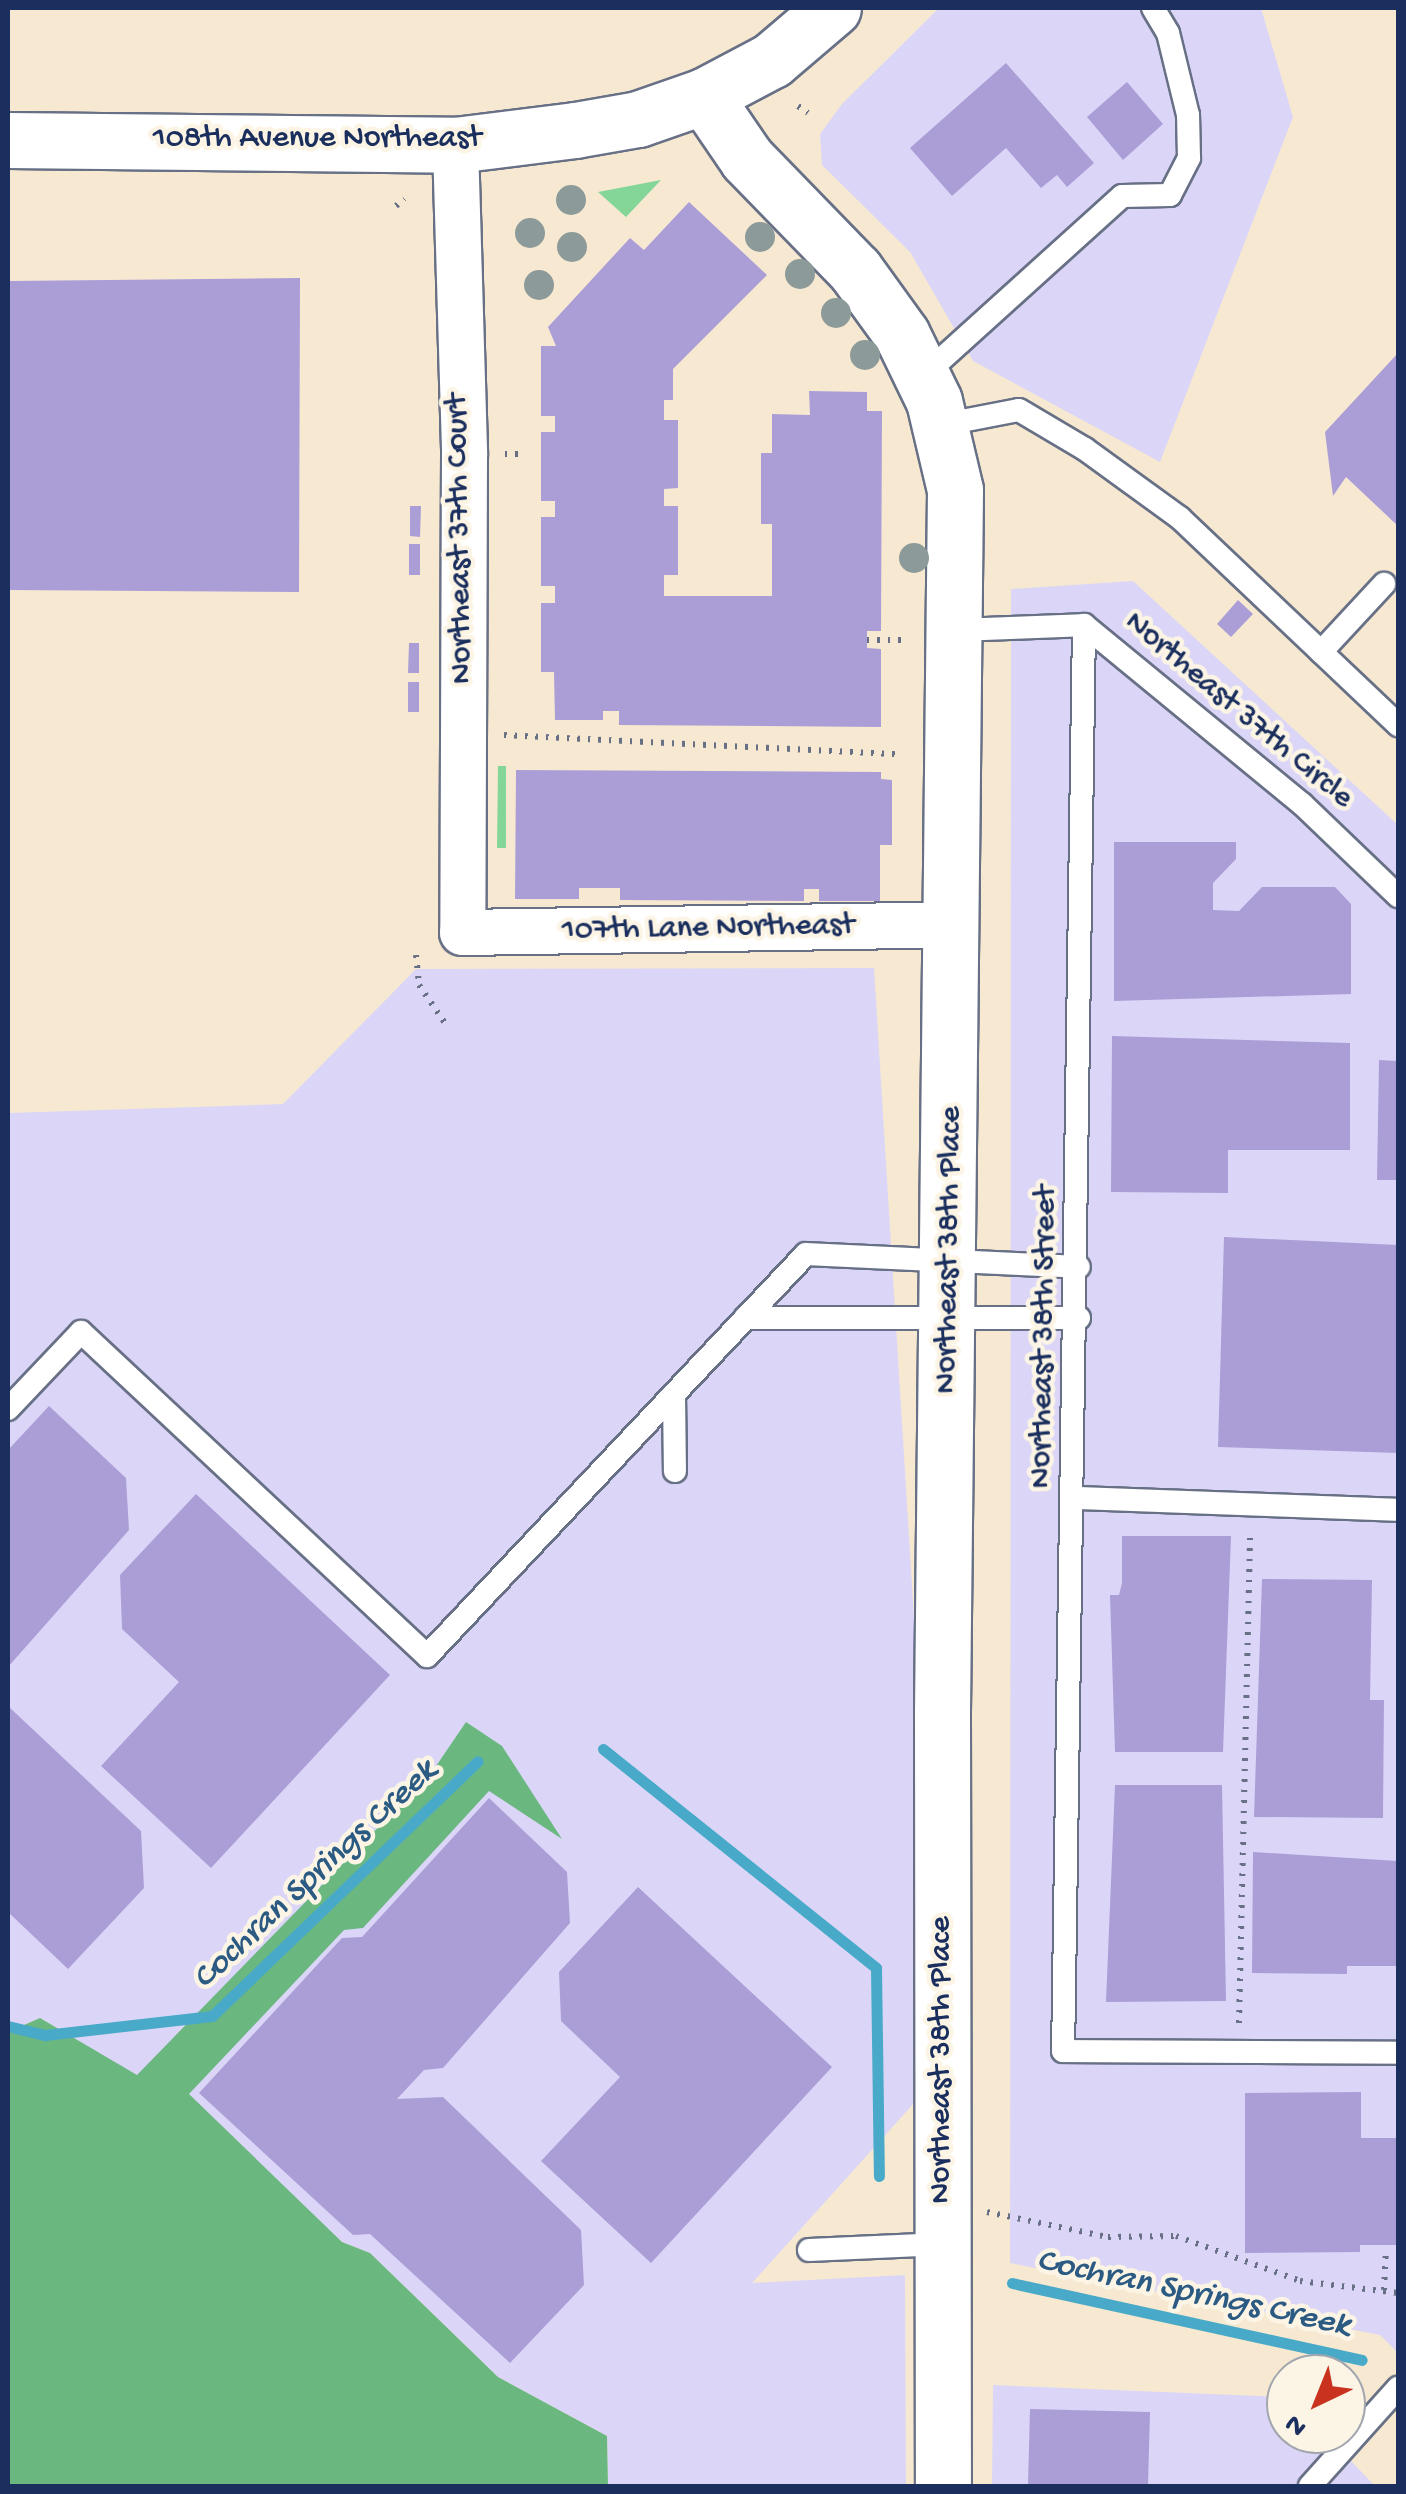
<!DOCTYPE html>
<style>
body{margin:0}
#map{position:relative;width:1406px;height:2494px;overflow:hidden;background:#f7e9d1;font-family:"Gochi Hand",sans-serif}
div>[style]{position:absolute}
.built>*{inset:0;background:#dbd6f7}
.green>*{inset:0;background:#84d698}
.forest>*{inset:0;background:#6bb780}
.stream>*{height:11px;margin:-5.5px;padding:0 5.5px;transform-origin:5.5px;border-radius:5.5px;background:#49a9c8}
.building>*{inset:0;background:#ab9ed7}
.path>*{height:6px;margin-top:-3px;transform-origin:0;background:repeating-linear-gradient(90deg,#687086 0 2.5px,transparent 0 10.5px)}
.roads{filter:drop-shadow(2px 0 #687086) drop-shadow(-2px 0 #687086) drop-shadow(0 2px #687086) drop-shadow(0 -2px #687086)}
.service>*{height:22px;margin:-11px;padding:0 11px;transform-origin:11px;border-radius:11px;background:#fff}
.minor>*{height:45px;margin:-22.5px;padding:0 22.5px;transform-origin:22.5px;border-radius:22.5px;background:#fff}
.tertiary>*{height:55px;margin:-27.5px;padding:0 27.5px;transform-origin:27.5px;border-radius:27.5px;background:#fff}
.secondary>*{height:55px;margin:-27.5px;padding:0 27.5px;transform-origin:27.5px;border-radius:27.5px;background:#fff}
.trees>*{width:30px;height:30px;margin:-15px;border-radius:50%;background:#8c9a99}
span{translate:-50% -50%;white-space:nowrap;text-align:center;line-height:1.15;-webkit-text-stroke:9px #fcf5e5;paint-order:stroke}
.street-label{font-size:32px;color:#1b2f5e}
.water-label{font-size:35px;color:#2b5a83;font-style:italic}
.frame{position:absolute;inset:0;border:10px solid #1b2f5e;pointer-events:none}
.north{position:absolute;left:1266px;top:2354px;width:100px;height:100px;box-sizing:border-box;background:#fcf5e5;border:2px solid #a2a6af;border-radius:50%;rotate:223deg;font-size:28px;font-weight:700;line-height:40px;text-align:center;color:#1b2f5e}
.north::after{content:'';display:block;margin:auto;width:35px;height:45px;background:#c8321e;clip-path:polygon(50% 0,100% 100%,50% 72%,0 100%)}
</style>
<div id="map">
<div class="built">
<div style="clip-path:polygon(939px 8px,1261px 8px,1293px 117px,1160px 462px,973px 361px,910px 252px,822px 165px,820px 134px,842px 104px)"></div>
<div style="clip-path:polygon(1133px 581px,1398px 825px,1398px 2353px,1380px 2335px,1010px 2263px,1011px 589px)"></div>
<div style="clip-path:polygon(874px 968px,942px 2072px,752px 2283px,905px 2275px,906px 2486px,608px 2486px,607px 2436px,498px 2377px,370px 2253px,342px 2242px,136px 2076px,40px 2018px,17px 2028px,8px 2020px,8px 1113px,283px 1104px,416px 969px)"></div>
<div style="clip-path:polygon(993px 2385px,1286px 2397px,1286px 2434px,1325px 2434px,1375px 2486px,992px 2486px)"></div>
</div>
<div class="green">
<div style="clip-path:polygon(661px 180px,626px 217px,598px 192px)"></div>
<div style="clip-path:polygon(498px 766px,506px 766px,506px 848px,497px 848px)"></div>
</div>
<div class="forest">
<div style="clip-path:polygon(466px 1722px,502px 1746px,562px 1839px,489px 1791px,363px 1928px,344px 1930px,189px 2094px,342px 2242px,370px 2253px,498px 2377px,607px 2436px,608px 2486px,8px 2486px,8px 2024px,17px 2028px,40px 2018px,137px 2075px,432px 1772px)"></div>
</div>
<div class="stream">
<div style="left:603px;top:1749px;width:350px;rotate:38.7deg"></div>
<div style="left:876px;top:1968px;width:208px;rotate:89.2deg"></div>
<div style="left:8px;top:2026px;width:38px;rotate:14deg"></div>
<div style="left:45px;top:2035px;width:168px;rotate:-6.5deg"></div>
<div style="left:212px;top:2016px;width:368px;rotate:-43.8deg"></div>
<div style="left:1012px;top:2283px;width:358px;rotate:12.4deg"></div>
</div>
<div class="building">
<div style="clip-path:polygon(1006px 63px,1094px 163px,1067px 187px,1057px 175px,1041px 188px,1006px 148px,952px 196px,910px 148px)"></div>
<div style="clip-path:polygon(1127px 82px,1163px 124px,1123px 160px,1087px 117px)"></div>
<div style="clip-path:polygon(689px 202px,767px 275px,673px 369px,673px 400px,664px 400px,664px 420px,678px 420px,678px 488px,664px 489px,664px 506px,678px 506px,678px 575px,664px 575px,664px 596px,772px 596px,772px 524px,761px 524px,761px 453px,772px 453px,772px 414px,810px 415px,809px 391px,867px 392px,867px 411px,882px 411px,881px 631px,867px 631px,867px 648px,881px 649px,881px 727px,619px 725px,619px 711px,603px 711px,603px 720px,555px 720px,554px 672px,541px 672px,541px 603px,555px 603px,555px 586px,541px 586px,541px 517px,555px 517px,555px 501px,541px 501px,541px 432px,555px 432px,555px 416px,541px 416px,541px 346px,556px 346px,548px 327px,630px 238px,644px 250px)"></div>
<div style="clip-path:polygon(300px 278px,299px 592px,8px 590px,8px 281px)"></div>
<div style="clip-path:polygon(1398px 353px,1398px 526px,1346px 477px,1333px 496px,1325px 432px)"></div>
<div style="clip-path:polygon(410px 506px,421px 506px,420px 537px,410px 536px)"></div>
<div style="clip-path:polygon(409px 544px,420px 544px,420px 575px,409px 575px)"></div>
<div style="clip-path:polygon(1238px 600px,1253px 614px,1231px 637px,1217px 624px)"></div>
<div style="clip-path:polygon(409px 643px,419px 643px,419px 673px,408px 673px)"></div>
<div style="clip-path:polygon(408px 682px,419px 682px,419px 712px,408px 712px)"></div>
<div style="clip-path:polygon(516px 770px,881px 772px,881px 779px,892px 780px,892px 845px,880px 845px,880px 901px,819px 901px,819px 889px,804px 889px,804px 901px,620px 900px,620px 888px,579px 888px,579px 899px,515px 899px)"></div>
<div style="clip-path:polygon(1114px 842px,1236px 842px,1236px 859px,1213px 883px,1213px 910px,1239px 911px,1262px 887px,1335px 887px,1351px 904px,1351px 994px,1114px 1001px)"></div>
<div style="clip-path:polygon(1112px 1036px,1350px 1043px,1350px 1150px,1228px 1150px,1228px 1193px,1111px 1192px)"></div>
<div style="clip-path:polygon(1379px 1060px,1398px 1061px,1398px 1180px,1377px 1180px)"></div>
<div style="clip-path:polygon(1224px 1237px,1398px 1245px,1398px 1453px,1218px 1447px)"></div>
<div style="clip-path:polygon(49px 1406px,126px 1478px,129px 1530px,8px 1667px,8px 1450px)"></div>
<div style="clip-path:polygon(196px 1494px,390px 1675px,211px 1868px,101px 1766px,179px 1682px,122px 1629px,120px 1575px)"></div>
<div style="clip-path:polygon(1122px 1536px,1231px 1536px,1223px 1752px,1115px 1752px,1110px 1595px,1119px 1595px,1122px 1583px)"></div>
<div style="clip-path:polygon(1262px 1579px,1372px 1580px,1370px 1700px,1384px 1700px,1383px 1818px,1254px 1817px)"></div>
<div style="clip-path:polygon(8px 1706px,141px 1831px,144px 1888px,68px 1969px,8px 1912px)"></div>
<div style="clip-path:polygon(1115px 1785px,1222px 1785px,1226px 2001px,1106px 2002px)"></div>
<div style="clip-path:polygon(489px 1798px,567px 1872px,570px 1923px,443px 2068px,424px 2070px,397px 2099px,443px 2097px,581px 2230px,584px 2285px,510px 2363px,370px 2234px,353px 2235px,199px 2093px,342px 1938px,362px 1937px)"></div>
<div style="clip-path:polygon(1253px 1852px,1398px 1861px,1398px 1966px,1347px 1966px,1347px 1974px,1252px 1973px)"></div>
<div style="clip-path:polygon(638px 1887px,832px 2067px,651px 2263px,541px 2161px,620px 2077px,561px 2021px,559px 1972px)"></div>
<div style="clip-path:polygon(1361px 2092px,1361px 2138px,1398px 2138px,1398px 2245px,1360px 2245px,1360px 2252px,1245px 2253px,1245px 2093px)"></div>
<div style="clip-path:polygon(1030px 2409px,1150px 2412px,1148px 2486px,1028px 2486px)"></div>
</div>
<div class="path">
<div style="left:798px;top:106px;width:12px;rotate:35deg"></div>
<div style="left:396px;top:206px;width:11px;rotate:-41deg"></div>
<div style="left:505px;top:454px;width:21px"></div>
<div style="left:867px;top:640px;width:35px"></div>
<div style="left:504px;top:735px;width:394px;rotate:2.8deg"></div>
<div style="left:416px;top:955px;width:30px;rotate:84deg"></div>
<div style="left:419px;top:985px;width:50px;rotate:55.7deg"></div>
<div style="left:1239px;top:2023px;width:492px;rotate:-88.7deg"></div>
<div style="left:987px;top:2212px;width:124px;rotate:11.7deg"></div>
<div style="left:1108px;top:2237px;width:68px;rotate:-0.8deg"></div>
<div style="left:1176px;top:2236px;width:132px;rotate:19.9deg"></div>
<div style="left:1300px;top:2281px;width:99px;rotate:7deg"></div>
<div style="left:1384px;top:2290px;width:42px;rotate:-87.3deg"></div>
</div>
<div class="roads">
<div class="service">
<div style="left:924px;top:375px;width:267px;rotate:-42.1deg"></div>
<div style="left:1122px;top:196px;width:48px;rotate:-1.2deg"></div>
<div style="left:1170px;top:195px;width:42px;rotate:-62.8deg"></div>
<div style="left:1189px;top:158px;width:43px;rotate:-91.3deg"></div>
<div style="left:1188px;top:115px;width:84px;rotate:-103.7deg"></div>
<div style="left:1168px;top:33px;width:29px;rotate:-121deg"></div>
<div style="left:941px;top:425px;width:79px;rotate:-10.9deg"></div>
<div style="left:1019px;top:410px;width:77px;rotate:30.6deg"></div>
<div style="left:1085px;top:449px;width:117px;rotate:36deg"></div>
<div style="left:1180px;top:518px;width:301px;rotate:43.5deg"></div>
<div style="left:1084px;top:625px;width:1426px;rotate:90.84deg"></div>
<div style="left:1063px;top:2051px;width:335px;rotate:0.3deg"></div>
<div style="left:956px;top:630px;width:128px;rotate:-2.2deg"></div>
<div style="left:1084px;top:625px;width:282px;rotate:39.4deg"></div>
<div style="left:1302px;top:804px;width:133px;rotate:43.8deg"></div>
<div style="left:1321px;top:652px;width:93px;rotate:-47.2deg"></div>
<div style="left:745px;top:1318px;width:334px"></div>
<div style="left:674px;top:1394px;width:77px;rotate:89.3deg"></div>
<div style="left:8px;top:1409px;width:106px;rotate:-46.5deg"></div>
<div style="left:81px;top:1332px;width:474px;rotate:43.1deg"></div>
<div style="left:427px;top:1656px;width:552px;rotate:-46.69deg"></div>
<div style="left:806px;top:1254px;width:273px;rotate:2.7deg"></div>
<div style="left:1076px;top:1498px;width:322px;rotate:2.1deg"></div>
<div style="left:809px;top:2250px;width:134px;rotate:-2.6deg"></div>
<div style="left:1310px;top:2486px;width:132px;rotate:-48.1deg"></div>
</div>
<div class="minor">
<div style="left:455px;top:145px;width:310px;rotate:88.3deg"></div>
<div style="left:464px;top:455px;width:477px;rotate:90.2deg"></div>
<div style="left:462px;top:932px;width:492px;rotate:-0.9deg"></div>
</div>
<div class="tertiary">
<div style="left:704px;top:96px;width:76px;rotate:55.7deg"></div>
<div style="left:747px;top:159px;width:155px;rotate:45.8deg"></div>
<div style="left:855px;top:270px;width:80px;rotate:54.1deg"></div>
<div style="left:902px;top:335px;width:73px;rotate:64.1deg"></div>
<div style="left:934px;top:401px;width:91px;rotate:76.7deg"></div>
<div style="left:955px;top:490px;width:1223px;rotate:90.61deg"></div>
<div style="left:942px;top:1713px;width:773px;rotate:89.93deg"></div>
</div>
<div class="secondary">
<div style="left:8px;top:140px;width:447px;rotate:0.6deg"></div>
<div style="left:455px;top:145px;width:121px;rotate:-7.1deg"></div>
<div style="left:575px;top:130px;width:64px;rotate:-9.9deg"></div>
<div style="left:638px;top:119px;width:70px;rotate:-19.2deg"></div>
<div style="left:704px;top:96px;width:77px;rotate:-27.9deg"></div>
<div style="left:772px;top:60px;width:80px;rotate:-40.4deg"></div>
</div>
</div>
<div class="trees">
<div style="left:571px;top:200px"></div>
<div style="left:530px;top:233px"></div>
<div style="left:760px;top:237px"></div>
<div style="left:572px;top:247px"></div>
<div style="left:800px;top:274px"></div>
<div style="left:539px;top:285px"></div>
<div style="left:836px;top:313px"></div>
<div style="left:865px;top:355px"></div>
<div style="left:914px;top:558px"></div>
</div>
<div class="street-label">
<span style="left:317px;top:139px">108th Avenue Northeast</span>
<span style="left:461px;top:539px;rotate:-91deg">Northeast 37th Court</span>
<span style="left:1238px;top:711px;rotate:40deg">Northeast 37th Circle</span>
<span style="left:708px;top:929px;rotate:-1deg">107th Lane Northeast</span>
<span style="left:950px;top:1250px;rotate:-89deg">Northeast 38th Place</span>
<span style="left:1045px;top:1337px;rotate:-89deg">Northeast 38th Street</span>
<span style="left:942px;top:2060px;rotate:-90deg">Northeast 38th Place</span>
</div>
<div class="water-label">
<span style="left:316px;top:1876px;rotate:-43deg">Cochran Springs Creek</span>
<span style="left:1193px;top:2295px;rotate:12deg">Cochran Springs Creek</span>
</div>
<div class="frame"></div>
<div class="north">N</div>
</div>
